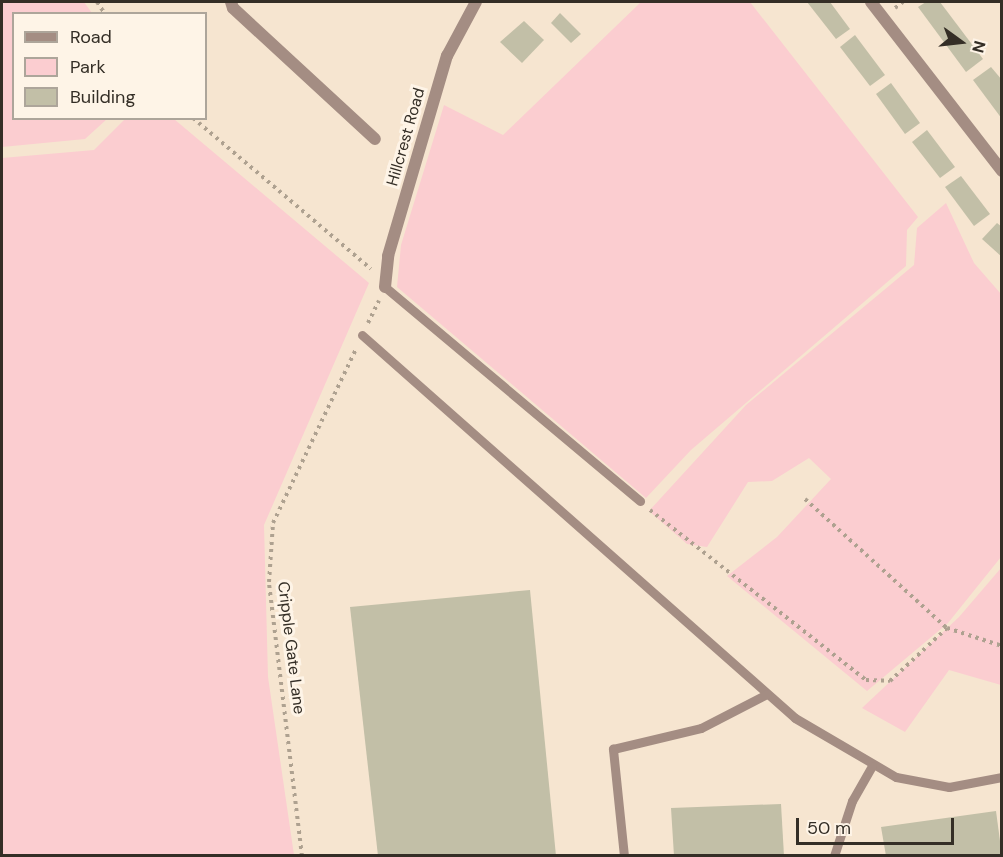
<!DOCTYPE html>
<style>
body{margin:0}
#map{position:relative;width:1003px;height:857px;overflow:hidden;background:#f6e5d0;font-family:"DM Sans",sans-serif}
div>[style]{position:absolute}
.green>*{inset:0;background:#fbcdd0}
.building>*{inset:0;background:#c2bfa7}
.path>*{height:4px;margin-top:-2px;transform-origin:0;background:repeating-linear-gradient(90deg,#aea190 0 3px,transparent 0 7.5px)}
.lane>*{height:9px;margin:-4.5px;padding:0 4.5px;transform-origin:4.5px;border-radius:4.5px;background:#a48d83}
.street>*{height:12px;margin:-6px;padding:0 6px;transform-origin:6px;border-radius:6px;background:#a48d83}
span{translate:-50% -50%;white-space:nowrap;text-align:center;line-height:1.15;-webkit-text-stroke:6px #fef4e7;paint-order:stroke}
.street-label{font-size:16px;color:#342e26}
.frame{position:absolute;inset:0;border:3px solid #342e26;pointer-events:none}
.legend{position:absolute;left:12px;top:12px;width:195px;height:108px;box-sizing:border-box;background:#fef4e7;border:2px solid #ada59a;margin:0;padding:8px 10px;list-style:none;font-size:18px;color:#342e26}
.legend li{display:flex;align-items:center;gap:12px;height:30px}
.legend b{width:30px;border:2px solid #ada59a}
.north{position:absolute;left:931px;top:12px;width:60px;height:60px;-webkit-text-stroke:4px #fef4e7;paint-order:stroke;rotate:105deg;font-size:16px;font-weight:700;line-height:24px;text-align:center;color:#342e26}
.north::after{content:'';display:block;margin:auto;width:21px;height:27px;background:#342e26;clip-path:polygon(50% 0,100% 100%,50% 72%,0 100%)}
.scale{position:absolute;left:796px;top:818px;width:158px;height:27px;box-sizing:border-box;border:3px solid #342e26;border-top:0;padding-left:8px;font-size:18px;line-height:21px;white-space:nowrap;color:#342e26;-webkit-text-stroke:4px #fef4e7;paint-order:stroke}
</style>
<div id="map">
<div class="green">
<div style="clip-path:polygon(2px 2px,84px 2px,92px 13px,14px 14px,14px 118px,107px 119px,85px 139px,2px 147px)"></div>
<div style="clip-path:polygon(641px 2px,750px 2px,918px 217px,907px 230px,906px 266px,691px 450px,646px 498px,397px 287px,401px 245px,444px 105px,503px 135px)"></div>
<div style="clip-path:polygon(125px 119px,174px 119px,369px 283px,264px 525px,268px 677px,294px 855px,2px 855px,2px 158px,94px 150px)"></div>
<div style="clip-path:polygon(946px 203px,974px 263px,1001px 294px,1001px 557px,948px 623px,867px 691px,727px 576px,777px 537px,831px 479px,809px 458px,772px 481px,748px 482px,707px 547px,687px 544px,649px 511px,746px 405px,914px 265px,917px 228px)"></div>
<div style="clip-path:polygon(1001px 568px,1001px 685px,949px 670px,905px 732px,862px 708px,959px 617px)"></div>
</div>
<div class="building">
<div style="clip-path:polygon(807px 2px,830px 2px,850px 29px,836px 39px)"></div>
<div style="clip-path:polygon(926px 2px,940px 2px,983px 59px,966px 72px,918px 7px)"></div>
<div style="clip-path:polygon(560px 13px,581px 34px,571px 43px,551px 23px)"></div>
<div style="clip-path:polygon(524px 21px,544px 40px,522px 63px,500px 42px)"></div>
<div style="clip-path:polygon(855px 35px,885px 75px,870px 86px,840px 47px)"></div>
<div style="clip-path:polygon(991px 67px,1002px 80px,1002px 119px,973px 80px)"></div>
<div style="clip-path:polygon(891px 83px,920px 123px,905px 134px,876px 94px)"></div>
<div style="clip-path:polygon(927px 130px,955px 167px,940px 178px,912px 142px)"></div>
<div style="clip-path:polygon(961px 176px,990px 214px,974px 226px,945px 187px)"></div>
<div style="clip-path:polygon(997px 223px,1002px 227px,1002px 257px,982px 239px)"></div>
<div style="clip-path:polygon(530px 590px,556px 856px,378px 856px,350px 607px)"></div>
<div style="clip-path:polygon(781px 804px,784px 856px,674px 856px,671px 808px)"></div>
<div style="clip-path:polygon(996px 811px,1002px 856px,886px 856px,881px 827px)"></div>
</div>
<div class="path">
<div style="left:97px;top:2px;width:14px;rotate:56deg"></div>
<div style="left:895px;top:8px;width:10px;rotate:-37deg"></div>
<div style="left:193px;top:118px;width:233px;rotate:40.3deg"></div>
<div style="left:368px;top:323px;width:25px;rotate:-64deg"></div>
<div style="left:805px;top:499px;width:192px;rotate:42.3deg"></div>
<div style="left:947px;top:628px;width:58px;rotate:18.1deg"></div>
<div style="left:650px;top:510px;width:275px;rotate:38.2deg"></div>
<div style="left:866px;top:680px;width:24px;rotate:2deg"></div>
<div style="left:890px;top:681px;width:78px;rotate:-42.9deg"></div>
<div style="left:302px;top:856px;width:276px;rotate:-96.9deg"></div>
<div style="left:269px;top:582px;width:59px;rotate:-86.1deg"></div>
<div style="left:273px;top:523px;width:193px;rotate:-64.5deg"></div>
</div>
<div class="lane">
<div style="left:385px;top:287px;width:333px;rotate:40deg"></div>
<div style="left:362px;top:335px;width:578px;rotate:41.49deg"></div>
<div style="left:795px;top:718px;width:117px;rotate:30.3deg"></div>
<div style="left:896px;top:777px;width:54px;rotate:10.7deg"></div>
<div style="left:949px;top:787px;width:54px;rotate:-10.7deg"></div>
<div style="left:624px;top:856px;width:108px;rotate:-95.9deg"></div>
<div style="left:613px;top:749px;width:90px;rotate:-13.4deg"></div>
<div style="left:701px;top:728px;width:74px;rotate:-27.3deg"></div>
<div style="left:834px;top:856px;width:58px;rotate:-71.9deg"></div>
<div style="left:852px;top:801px;width:40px;rotate:-60.3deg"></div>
</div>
<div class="street">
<div style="left:231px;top:2px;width:6px;rotate:72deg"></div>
<div style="left:233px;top:8px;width:193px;rotate:42.7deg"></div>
<div style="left:871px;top:2px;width:214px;rotate:52.2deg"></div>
<div style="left:385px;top:287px;width:31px;rotate:-84deg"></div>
<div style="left:388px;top:256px;width:209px;rotate:-73.6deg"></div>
<div style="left:447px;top:56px;width:61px;rotate:-61.8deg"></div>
</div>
<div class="street-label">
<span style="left:406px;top:137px;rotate:-74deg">Hillcrest Road</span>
<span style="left:291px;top:648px;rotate:83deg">Cripple Gate Lane</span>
</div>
<div class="frame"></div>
<ul class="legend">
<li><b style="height:8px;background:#a48d83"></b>Road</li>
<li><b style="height:16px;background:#fbcdd0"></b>Park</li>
<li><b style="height:16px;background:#c2bfa7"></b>Building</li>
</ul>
<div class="north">N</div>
<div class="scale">50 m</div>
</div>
